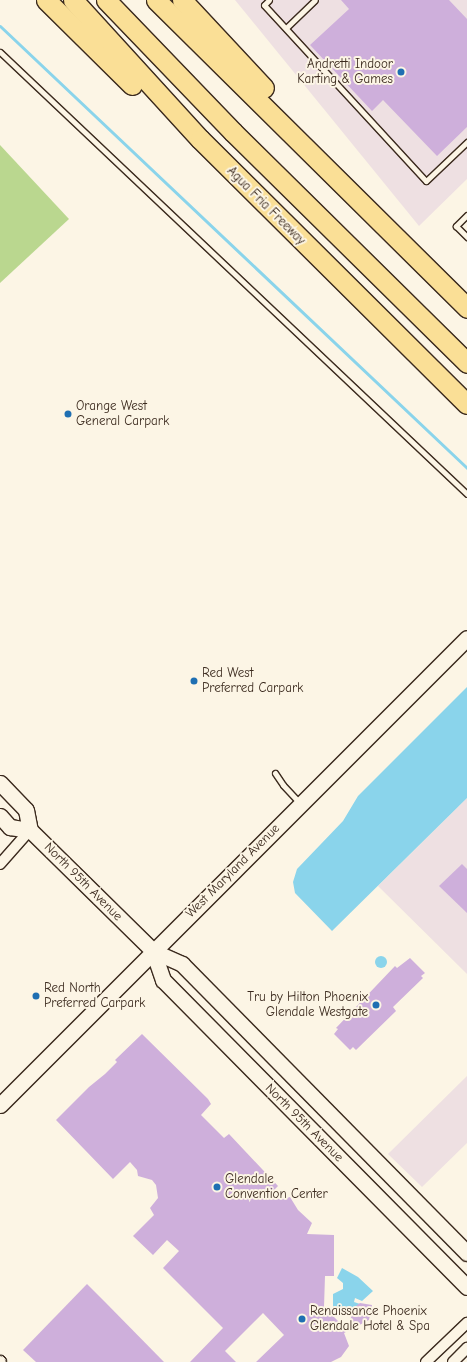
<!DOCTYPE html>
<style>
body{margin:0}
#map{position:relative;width:467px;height:1362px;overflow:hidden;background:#fcf5e5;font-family:"Comic Neue",sans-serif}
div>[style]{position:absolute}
.built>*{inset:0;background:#eee0e2}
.green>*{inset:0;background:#bad78f}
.water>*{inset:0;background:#8ad4eb}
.round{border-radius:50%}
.stream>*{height:3px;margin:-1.5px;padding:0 1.5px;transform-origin:1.5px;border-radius:1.5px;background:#8ad4eb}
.building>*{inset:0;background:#ceafdb}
.roads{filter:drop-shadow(1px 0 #3b2a1e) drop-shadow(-1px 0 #3b2a1e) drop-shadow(0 1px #3b2a1e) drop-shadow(0 -1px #3b2a1e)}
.lane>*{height:5px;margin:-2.5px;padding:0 2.5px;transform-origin:2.5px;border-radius:2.5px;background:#fcf5e5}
.street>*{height:10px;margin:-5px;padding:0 5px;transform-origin:5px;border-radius:5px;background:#fcf5e5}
.secondary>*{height:15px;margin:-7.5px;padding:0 7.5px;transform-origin:7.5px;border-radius:7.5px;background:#fcf5e5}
.highway>*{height:19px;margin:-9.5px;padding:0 9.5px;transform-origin:9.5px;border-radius:9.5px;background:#fadf96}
.dots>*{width:11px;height:11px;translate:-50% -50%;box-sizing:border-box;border:2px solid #fcf5e5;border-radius:50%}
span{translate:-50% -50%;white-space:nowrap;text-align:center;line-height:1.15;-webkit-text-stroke:4px #fcf5e5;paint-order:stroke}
.poi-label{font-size:13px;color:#3b2a1e}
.right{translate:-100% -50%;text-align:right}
.left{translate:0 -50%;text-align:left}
.street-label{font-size:13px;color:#3b2a1e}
</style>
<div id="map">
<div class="built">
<div style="clip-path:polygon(235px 0,467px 0,467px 179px,419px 226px)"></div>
<div style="clip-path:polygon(467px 798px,467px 974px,378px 886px)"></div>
<div style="clip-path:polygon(467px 1076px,467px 1143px,422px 1187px,388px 1154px)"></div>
</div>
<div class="green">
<div style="clip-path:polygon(0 145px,69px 219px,0 283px)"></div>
</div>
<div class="water">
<div style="clip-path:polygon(467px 687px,467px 798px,332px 931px,295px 893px,293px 882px,297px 869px,343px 821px,358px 796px)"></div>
<div class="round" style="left:375px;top:956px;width:12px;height:12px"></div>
<div style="clip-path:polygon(342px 1268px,358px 1277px,373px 1291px,362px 1301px,355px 1298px,354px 1302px,360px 1304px,352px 1312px,350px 1306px,347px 1307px,347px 1311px,344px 1314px,336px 1313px,333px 1309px,333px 1294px,343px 1289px,343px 1283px,337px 1278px)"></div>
</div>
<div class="stream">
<div style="left:0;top:26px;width:643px;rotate:43.42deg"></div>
</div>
<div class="building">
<div style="clip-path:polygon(341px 0,449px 0,467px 19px,467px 127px,437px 156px,383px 100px,372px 111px,310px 45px,349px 9px)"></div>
<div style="clip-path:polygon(462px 864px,467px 869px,467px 913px,439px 886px)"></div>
<div style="clip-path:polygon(410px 958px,425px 973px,421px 976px,423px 978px,393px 1007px,396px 1011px,356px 1050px,353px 1047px,350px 1050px,334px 1034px,338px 1029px,336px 1028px,395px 966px,397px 968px)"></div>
<div style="clip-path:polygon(142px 1034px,208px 1099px,211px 1104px,201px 1115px,224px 1138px,229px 1134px,278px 1186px,275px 1189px,284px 1199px,290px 1197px,298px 1210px,312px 1223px,307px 1234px,334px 1235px,334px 1276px,325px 1276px,324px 1307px,346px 1329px,356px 1306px,360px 1303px,372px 1305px,369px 1320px,344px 1333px,349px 1346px,341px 1357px,331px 1362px,256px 1362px,284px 1335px,263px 1313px,225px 1351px,236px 1362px,190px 1362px,223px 1328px,163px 1268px,179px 1251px,167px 1240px,153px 1255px,133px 1236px,154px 1215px,150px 1208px,158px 1198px,156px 1185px,152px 1180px,138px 1176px,137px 1170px,130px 1162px,113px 1179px,56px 1120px,89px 1087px,105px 1074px,117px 1062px,115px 1060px)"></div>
<div style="clip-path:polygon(87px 1284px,105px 1302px,164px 1362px,36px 1362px,23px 1350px)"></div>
</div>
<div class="roads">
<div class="lane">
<div style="left:269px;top:0;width:7px;rotate:135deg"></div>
<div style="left:264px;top:5px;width:239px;rotate:47.4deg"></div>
<div style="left:426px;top:181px;width:57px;rotate:-43.6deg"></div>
<div style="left:286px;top:28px;width:40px;rotate:-44deg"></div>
<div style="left:0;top:52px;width:643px;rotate:43.42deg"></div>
<div style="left:467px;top:215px;width:16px;rotate:135deg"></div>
<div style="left:456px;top:226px;width:16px;rotate:45deg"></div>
<div style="left:275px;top:773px;width:14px;rotate:56deg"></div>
<div style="left:283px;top:785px;width:25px;rotate:47deg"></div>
</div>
<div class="street">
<div style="left:0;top:864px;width:45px;rotate:-48.6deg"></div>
<div style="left:0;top:1361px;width:1px;rotate:45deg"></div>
<div style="left:426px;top:1362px;width:57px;rotate:-43.6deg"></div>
<div style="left:453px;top:1362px;width:20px;rotate:-45deg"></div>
</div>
<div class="secondary">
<div style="left:0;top:783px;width:37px;rotate:46deg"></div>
<div style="left:26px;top:810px;width:20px;rotate:79deg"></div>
<div style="left:0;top:816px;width:15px;rotate:48deg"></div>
<div style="left:10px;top:827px;width:20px;rotate:9deg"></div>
<div style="left:30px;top:830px;width:173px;rotate:44.5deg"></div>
<div style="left:153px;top:951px;width:32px;rotate:24deg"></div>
<div style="left:182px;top:964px;width:406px;rotate:45.4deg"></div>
<div style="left:153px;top:951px;width:31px;rotate:71deg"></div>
<div style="left:163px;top:980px;width:432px;rotate:45.3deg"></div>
<div style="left:0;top:1105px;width:660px;rotate:-45deg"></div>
</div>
<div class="highway">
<div style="left:46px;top:0;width:121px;rotate:44.7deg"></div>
<div style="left:73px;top:0;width:188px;rotate:47.6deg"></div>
<div style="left:200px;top:139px;width:376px;rotate:44.8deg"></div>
<div style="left:106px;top:0;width:183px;rotate:46.1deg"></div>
<div style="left:233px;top:132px;width:329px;rotate:44.6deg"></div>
<div style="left:156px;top:0;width:438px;rotate:44.7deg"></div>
<div style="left:182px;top:0;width:120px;rotate:47deg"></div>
</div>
</div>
<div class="dots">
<div style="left:401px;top:72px;background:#1f6fb2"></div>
<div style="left:68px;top:414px;background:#1f6fb2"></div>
<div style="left:194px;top:681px;background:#1f6fb2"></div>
<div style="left:36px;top:996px;background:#1f6fb2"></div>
<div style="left:376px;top:1005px;background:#1f6fb2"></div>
<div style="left:217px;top:1187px;background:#1f6fb2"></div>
<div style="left:302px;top:1319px;background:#1f6fb2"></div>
</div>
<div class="poi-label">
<span class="right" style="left:393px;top:72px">Andretti Indoor<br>Karting &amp; Games</span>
<span class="left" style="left:76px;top:414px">Orange West<br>General Carpark</span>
<span class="left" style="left:202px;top:681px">Red West<br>Preferred Carpark</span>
<span class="left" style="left:44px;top:996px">Red North<br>Preferred Carpark</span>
<span class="right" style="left:368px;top:1005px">Tru by Hilton Phoenix<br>Glendale Westgate</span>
<span class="left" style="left:225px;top:1187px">Glendale<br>Convention Center</span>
<span class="left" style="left:310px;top:1319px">Renaissance Phoenix<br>Glendale Hotel &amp; Spa</span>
</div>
<div class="street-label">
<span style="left:266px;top:206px;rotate:45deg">Agua Fria Freeway</span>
<span style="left:233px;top:871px;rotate:-45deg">West Maryland Avenue</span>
<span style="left:83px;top:882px;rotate:45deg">North 95th Avenue</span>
<span style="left:304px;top:1123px;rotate:45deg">North 95th Avenue</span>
</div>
</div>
